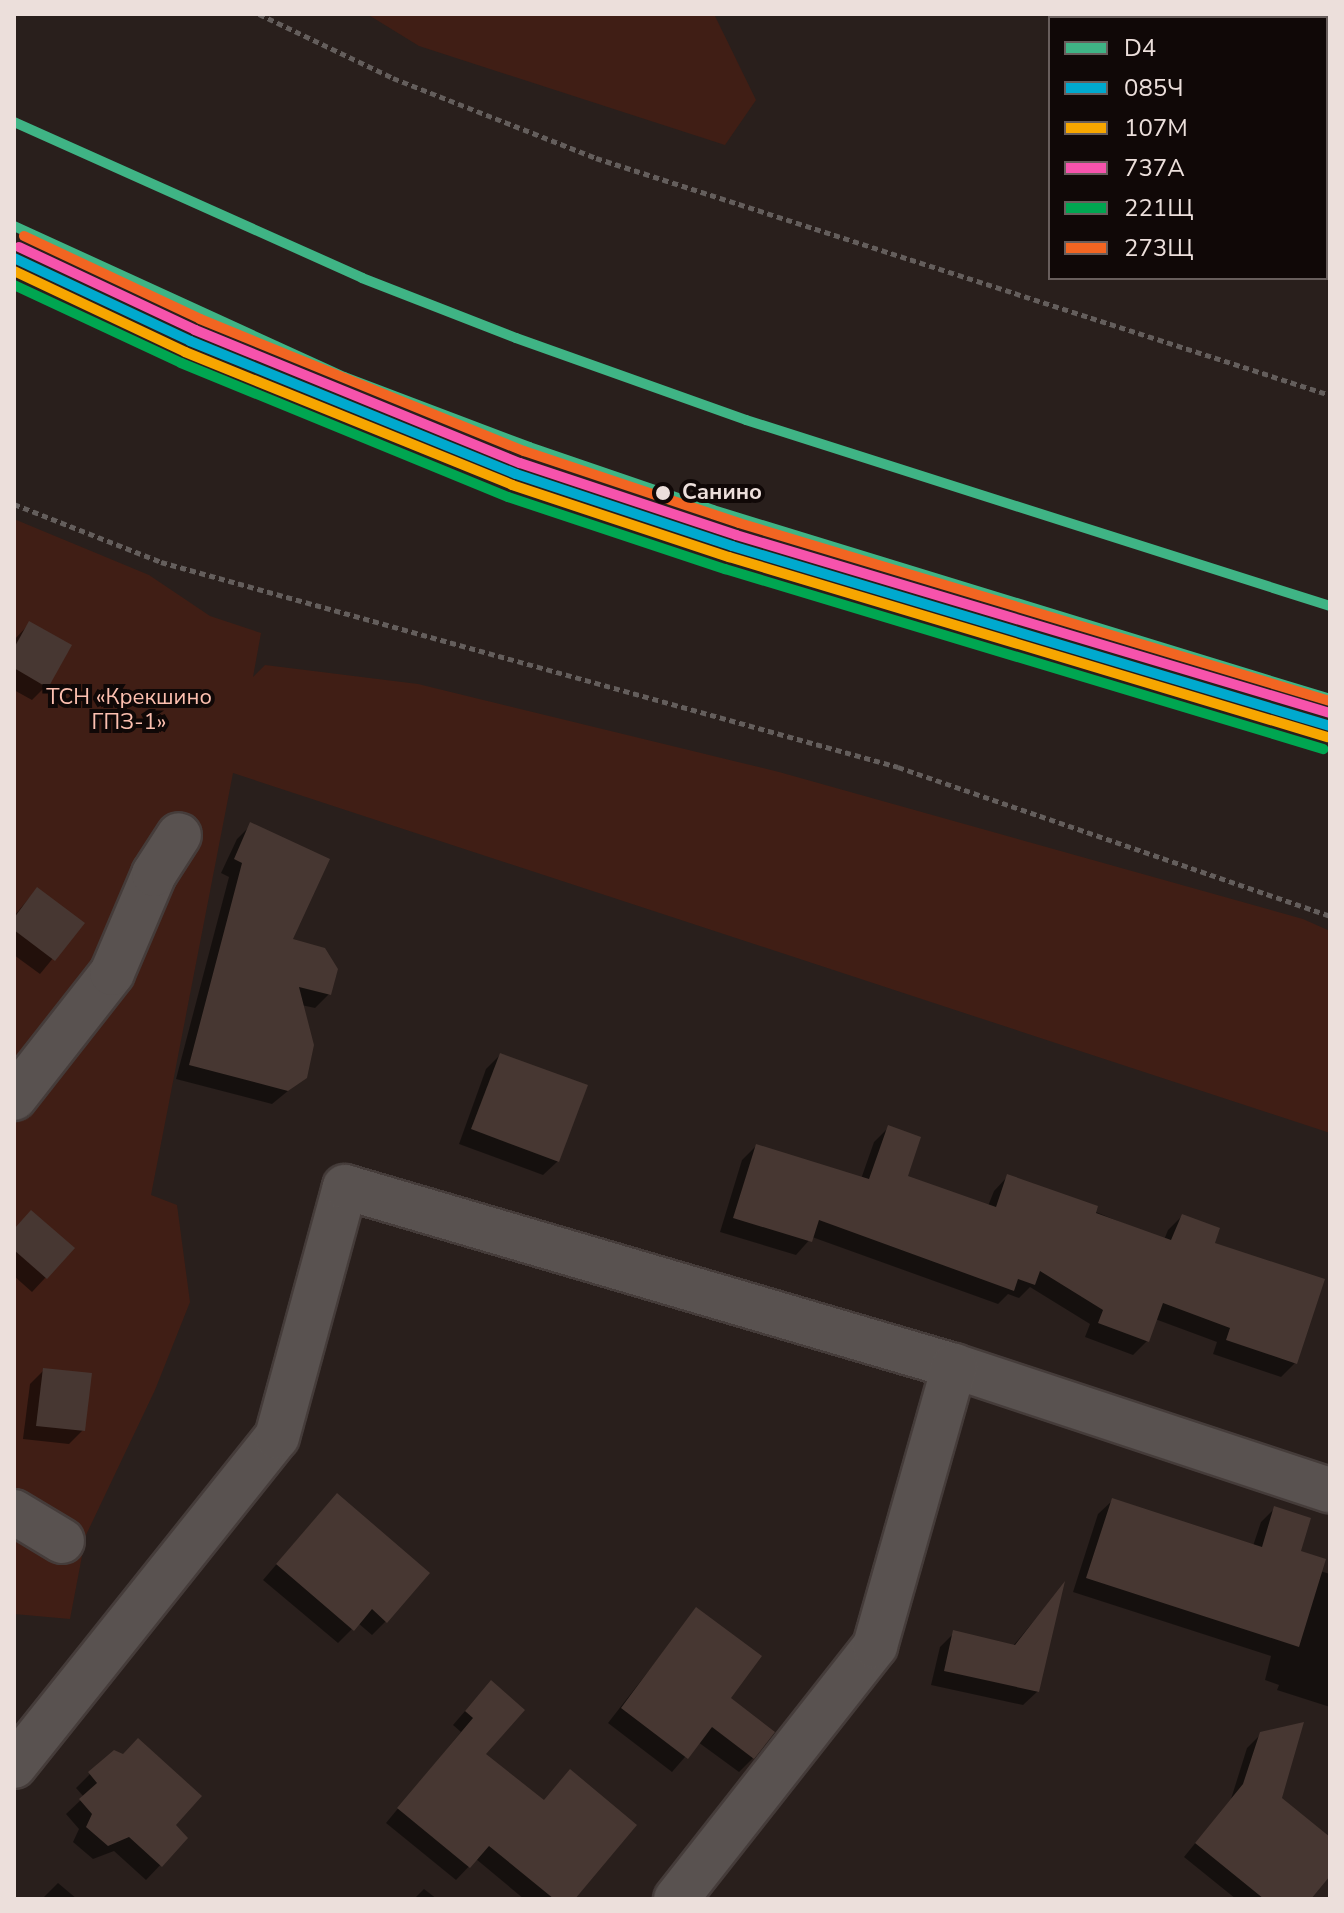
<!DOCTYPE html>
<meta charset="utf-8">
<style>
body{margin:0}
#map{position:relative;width:1344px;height:1913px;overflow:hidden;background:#291f1c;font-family:"Nunito Sans",sans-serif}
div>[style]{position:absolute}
.green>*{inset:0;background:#401e15}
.shadow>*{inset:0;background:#0007}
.building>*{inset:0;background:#473732}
.path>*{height:5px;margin-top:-2.5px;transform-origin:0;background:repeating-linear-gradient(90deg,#645e5c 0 6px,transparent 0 10px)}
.roads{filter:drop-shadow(2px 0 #453c3a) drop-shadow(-2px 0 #453c3a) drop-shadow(0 2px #453c3a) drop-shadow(0 -2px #453c3a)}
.minor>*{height:44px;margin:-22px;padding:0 22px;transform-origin:22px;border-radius:22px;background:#595250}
.rail-1>*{height:10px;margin:-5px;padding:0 5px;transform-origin:5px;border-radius:5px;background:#3fb485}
.rail-2>*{height:10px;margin:-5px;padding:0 5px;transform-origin:5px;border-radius:5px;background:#00a9ce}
.rail-3>*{height:10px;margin:-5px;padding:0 5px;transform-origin:5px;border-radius:5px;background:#f7a600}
.rail-4>*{height:10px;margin:-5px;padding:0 5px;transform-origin:5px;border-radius:5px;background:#f653ac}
.rail-5>*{height:10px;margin:-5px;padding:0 5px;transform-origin:5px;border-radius:5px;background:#00a651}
.rail-6>*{height:10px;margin:-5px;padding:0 5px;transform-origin:5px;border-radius:5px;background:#f26522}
.dots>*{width:22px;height:22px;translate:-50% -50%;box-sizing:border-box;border:4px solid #100807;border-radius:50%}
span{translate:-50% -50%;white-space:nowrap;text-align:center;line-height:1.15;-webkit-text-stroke:8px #100807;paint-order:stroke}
.stop-label{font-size:22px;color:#ecdfdb;font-weight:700}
.left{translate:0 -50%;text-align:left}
.park-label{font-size:22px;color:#fcbfaf}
.frame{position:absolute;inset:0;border:16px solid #ecdfdb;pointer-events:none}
.legend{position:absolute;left:1048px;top:16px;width:280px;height:264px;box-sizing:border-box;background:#100807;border:2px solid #685e5c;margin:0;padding:10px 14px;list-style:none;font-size:24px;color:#ecdfdb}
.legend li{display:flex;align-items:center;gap:16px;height:40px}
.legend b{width:40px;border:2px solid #685e5c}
</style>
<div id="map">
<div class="green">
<div style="clip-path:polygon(367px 14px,714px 14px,756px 100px,725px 145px,419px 46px)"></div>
<div style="clip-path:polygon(14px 519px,149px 575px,210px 616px,261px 633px,253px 677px,265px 665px,418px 684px,779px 772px,1303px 919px,1330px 931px,1330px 1133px,233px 773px,151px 1195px,177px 1205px,190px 1302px,155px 1390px,86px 1535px,70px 1619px,14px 1614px)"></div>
</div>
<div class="shadow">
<div style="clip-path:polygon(30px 623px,46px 686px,32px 700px,14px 690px,14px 640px)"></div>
<div style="clip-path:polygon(251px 825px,291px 941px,329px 994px,315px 1008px,301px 1005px,305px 1077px,272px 1104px,176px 1079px,229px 877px,221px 873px,237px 839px)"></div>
<div style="clip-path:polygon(37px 889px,82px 923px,40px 974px,14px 955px,14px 916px)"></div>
<div style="clip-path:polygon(500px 1055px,558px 1161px,543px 1175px,459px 1144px,486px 1069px)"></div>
<div style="clip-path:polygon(888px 1128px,905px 1177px,988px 1206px,994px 1191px,1008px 1176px,1164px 1240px,1168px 1230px,1182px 1216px,1212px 1244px,1295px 1363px,1281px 1377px,1213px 1354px,1217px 1342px,1155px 1319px,1147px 1341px,1133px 1355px,1085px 1337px,1090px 1324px,1030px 1287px,1019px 1298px,1008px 1294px,998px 1304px,812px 1237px,796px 1255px,720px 1232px,742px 1160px,756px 1146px,861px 1179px,874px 1142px)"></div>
<div style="clip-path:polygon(14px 1230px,72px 1249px,32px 1292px,14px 1276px)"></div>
<div style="clip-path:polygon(44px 1370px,83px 1430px,69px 1444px,23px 1439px,30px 1384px)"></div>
<div style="clip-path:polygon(1113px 1500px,1253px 1546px,1261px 1522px,1275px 1508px,1298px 1552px,1320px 1571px,1330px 1574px,1330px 1707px,1277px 1690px,1279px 1685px,1265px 1680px,1271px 1656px,1073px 1592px,1098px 1514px)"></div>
<div style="clip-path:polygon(323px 1510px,386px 1621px,372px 1635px,358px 1623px,338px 1643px,263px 1580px)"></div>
<div style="clip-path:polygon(1061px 1588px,1038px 1691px,1023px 1705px,931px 1685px,940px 1647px,954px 1633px,1013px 1646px)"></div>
<div style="clip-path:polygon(697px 1609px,753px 1758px,739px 1772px,698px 1742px,672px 1772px,608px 1723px)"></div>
<div style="clip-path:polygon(478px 1696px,484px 1754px,573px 1899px,524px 1899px,476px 1859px,456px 1880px,386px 1823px,461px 1732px,453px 1725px)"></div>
<div style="clip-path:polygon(1261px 1734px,1279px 1799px,1330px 1840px,1330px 1873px,1308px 1899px,1236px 1899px,1184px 1857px,1231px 1799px,1247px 1748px)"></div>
<div style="clip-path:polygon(90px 1774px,173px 1826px,186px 1838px,146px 1880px,114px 1851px,93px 1859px,73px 1842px,79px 1829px,66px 1814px,84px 1797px,76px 1788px)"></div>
<div style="clip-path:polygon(58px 1883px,77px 1899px,42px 1899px)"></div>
<div style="clip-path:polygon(424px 1889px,437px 1899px,414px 1899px)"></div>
</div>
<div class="building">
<div style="clip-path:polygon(29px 621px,72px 645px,48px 688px,14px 668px,14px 648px)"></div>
<div style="clip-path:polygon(250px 822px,330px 859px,293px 939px,325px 948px,338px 969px,331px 995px,299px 987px,314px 1045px,307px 1078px,288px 1091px,189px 1065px,242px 863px,234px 859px)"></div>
<div style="clip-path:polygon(37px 887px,85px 923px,55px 961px,14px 930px,14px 918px)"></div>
<div style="clip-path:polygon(500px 1053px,588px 1085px,559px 1162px,471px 1129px)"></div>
<div style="clip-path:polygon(888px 1125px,921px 1137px,908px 1176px,996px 1207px,1007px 1174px,1098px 1206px,1096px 1213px,1171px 1240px,1182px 1214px,1220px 1228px,1215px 1243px,1325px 1279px,1297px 1364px,1226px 1340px,1230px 1328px,1163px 1303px,1149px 1342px,1098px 1323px,1103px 1310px,1040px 1271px,1035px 1285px,1018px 1279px,1014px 1291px,819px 1220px,812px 1242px,733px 1218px,756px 1144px,869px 1179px)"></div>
<div style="clip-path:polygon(31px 1210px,75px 1248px,47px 1279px,14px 1250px,14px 1229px)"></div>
<div style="clip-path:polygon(43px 1368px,92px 1373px,85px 1431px,36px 1426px)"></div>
<div style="clip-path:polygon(337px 1493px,430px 1573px,387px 1623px,372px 1609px,354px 1631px,276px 1564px)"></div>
<div style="clip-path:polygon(1112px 1498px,1262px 1547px,1274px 1506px,1311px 1518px,1301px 1551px,1326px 1559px,1299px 1647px,1086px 1578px)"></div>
<div style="clip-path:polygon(1065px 1581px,1039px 1692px,944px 1671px,953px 1630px,1015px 1645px)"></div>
<div style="clip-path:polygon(696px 1607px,762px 1656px,731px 1698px,775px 1732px,754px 1759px,712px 1727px,688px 1759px,621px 1708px)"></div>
<div style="clip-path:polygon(491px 1680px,525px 1710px,486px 1754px,544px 1800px,570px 1769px,637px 1825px,575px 1899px,554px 1899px,489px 1846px,470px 1868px,397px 1808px,473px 1718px,465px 1711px)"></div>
<div style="clip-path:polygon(1304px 1722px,1282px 1798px,1330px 1837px,1330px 1876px,1311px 1899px,1264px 1899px,1195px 1843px,1243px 1784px,1260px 1732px)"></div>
<div style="clip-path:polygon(138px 1738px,202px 1796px,176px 1825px,188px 1838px,162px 1867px,129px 1837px,108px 1846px,86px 1827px,92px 1814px,79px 1799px,97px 1783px,88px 1772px,114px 1750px,123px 1754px)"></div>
</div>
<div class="path">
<div style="left:259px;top:14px;width:148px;rotate:25.5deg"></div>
<div style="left:393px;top:78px;width:218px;rotate:21.5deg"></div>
<div style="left:596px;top:158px;width:771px;rotate:17.89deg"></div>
<div style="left:14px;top:504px;width:158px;rotate:21.5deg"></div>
<div style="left:161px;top:562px;width:765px;rotate:15.54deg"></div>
<div style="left:898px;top:767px;width:457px;rotate:19deg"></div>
</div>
<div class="roads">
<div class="minor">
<div style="left:14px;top:1098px;width:159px;rotate:-51.9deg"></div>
<div style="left:112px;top:973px;width:108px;rotate:-67deg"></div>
<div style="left:154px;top:874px;width:46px;rotate:-57.3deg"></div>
<div style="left:14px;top:1512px;width:56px;rotate:31.1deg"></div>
<div style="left:14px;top:1766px;width:421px;rotate:-51.4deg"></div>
<div style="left:277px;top:1437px;width:259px;rotate:-74.8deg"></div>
<div style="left:345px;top:1187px;width:635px;rotate:16.38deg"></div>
<div style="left:954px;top:1366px;width:396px;rotate:18.3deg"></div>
<div style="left:676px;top:1899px;width:322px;rotate:-51.8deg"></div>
<div style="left:875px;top:1646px;width:291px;rotate:-74.2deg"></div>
</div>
</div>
<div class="rail-1">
<div style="left:14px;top:122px;width:381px;rotate:24.1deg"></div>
<div style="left:362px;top:278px;width:165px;rotate:21.3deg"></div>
<div style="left:516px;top:338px;width:244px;rotate:19.6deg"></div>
<div style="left:746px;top:420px;width:613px;rotate:17.67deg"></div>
<div style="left:14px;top:226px;width:363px;rotate:24.6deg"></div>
<div style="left:344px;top:377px;width:198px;rotate:20.7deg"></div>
<div style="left:529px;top:447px;width:194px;rotate:18.9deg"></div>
<div style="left:713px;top:510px;width:645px;rotate:17.03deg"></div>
</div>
<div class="rail-2">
<div style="left:14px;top:258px;width:195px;rotate:25.2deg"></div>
<div style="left:190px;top:341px;width:352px;rotate:22.2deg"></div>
<div style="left:516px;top:474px;width:228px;rotate:18.4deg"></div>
<div style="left:732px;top:546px;width:625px;rotate:16.75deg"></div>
</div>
<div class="rail-3">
<div style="left:14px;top:271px;width:189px;rotate:25.3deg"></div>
<div style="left:185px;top:352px;width:353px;rotate:22.1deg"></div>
<div style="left:512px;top:485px;width:229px;rotate:18.4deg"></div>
<div style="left:729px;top:557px;width:625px;rotate:16.75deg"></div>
</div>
<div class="rail-4">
<div style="left:19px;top:247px;width:195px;rotate:25.2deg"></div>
<div style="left:195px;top:330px;width:351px;rotate:22.3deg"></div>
<div style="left:520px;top:463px;width:228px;rotate:18.4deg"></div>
<div style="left:736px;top:535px;width:620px;rotate:16.68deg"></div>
</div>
<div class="rail-5">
<div style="left:14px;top:285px;width:184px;rotate:25deg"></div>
<div style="left:181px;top:363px;width:353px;rotate:22.3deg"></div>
<div style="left:508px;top:497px;width:229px;rotate:18.4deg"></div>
<div style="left:725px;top:569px;width:625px;rotate:16.75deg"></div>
</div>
<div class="rail-6">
<div style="left:24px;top:236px;width:195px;rotate:25.2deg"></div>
<div style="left:200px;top:319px;width:350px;rotate:22.2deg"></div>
<div style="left:524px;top:451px;width:227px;rotate:18.5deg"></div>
<div style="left:739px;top:523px;width:617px;rotate:16.76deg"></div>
</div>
<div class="dots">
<div style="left:663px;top:493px;background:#ecdfdb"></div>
</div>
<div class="stop-label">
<span class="left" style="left:682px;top:493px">Санино</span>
</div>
<div class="park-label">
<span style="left:129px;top:710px">ТСН «Крекшино<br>ГПЗ-1»</span>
</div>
<div class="frame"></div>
<ul class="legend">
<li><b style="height:10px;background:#3fb485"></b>D4</li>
<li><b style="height:10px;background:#00a9ce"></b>085Ч</li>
<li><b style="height:10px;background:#f7a600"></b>107М</li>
<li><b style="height:10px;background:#f653ac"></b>737А</li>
<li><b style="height:10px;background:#00a651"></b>221Щ</li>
<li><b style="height:10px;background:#f26522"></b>273Щ</li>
</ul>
</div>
